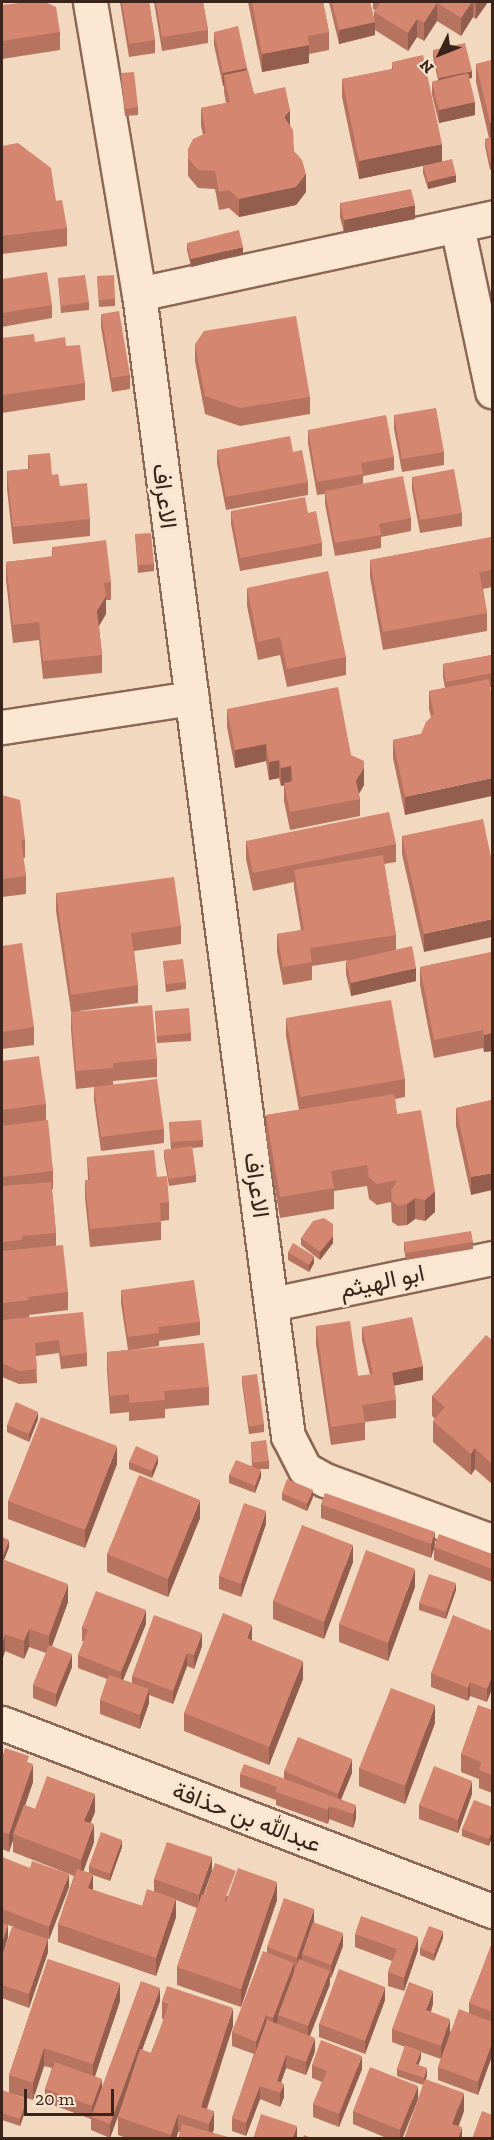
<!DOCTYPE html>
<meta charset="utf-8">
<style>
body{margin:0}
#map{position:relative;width:494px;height:2140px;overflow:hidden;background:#f2d8be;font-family:"Zilla Slab",Vazirmatn,serif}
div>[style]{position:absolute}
.roads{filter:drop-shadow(2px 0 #8c6755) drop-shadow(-2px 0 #8c6755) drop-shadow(0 2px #8c6755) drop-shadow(0 -2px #8c6755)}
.minor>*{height:33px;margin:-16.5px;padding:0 16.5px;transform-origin:16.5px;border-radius:16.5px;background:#fce7d2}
.wall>*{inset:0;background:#b67360}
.shaded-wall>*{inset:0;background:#945e4e}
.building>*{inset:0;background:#d48670}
span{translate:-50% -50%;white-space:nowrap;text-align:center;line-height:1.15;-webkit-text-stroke:5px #f9e4ce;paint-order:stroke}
.street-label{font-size:24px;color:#3a241b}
.frame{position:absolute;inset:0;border:3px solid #3a241b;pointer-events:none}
.north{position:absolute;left:410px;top:24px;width:60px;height:60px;-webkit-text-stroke:4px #f9e4ce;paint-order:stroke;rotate:227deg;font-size:16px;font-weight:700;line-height:24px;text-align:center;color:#3a241b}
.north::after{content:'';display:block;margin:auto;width:21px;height:27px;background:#3a241b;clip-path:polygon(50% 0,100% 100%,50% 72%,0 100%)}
.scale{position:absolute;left:24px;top:2089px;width:90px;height:27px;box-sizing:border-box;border:3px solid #3a241b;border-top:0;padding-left:8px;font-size:18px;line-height:21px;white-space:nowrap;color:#3a241b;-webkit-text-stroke:4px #f9e4ce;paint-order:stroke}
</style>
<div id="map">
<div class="roads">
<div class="minor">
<div style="left:90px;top:2px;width:296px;rotate:80.5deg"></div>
<div style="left:139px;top:294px;width:1152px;rotate:82.57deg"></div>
<div style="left:288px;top:1436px;width:37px;rotate:63deg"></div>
<div style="left:305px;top:1469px;width:23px;rotate:29deg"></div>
<div style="left:325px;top:1480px;width:178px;rotate:20.1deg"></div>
<div style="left:457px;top:226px;width:169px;rotate:78deg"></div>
<div style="left:139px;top:294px;width:361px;rotate:-12.2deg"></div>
<div style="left:2px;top:727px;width:192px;rotate:-8.7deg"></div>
<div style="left:272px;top:1304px;width:225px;rotate:-11.8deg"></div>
<div style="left:2px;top:1723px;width:525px;rotate:20.99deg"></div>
</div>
</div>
<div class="wall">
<div style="clip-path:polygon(120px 2px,149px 2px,155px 40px,155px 53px,129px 57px)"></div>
<div style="clip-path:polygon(154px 2px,203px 2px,208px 30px,208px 43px,162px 51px)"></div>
<div style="clip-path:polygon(248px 2px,323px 2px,329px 32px,329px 50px,309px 54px,309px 63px,262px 72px)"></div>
<div style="clip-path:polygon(329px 2px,370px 2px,374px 19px,374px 12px,375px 10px,373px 9px,373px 2px,488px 2px,476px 19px,473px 17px,461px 36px,437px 21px,424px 41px,417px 37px,408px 51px,375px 30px,375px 35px,339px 44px)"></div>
<div style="clip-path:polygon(2px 5px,60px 32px,60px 50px,2px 59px)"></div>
<div style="clip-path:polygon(214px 32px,247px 70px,254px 94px,290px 125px,294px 151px,306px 192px,296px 205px,239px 217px,229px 208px,219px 210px,215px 189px,198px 188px,188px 176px,188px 149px,203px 135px,201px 126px,201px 108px,226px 103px,224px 92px,224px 86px,223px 86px,214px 45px)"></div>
<div style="clip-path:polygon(433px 50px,472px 78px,469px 78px,475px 115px,439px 123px,432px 95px,432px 82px,438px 80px,433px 57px)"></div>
<div style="clip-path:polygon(492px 60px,492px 169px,490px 170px,485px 146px,485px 139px,489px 138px,476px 82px,476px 64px)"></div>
<div style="clip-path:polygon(392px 62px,442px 161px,456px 182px,428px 189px,423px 173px,423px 166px,435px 163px,359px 179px,342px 97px,342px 79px,392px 69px)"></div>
<div style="clip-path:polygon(121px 73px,138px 107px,138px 115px,125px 116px,121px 80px)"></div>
<div style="clip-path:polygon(2px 146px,56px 201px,67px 228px,67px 246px,2px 254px)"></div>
<div style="clip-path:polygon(340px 203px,415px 219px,344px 233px,340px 217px)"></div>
<div style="clip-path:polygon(187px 243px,243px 254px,191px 267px,187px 250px)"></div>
<div style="clip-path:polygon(97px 276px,115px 299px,115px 306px,99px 307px)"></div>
<div style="clip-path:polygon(58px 278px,89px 302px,89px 310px,61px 313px)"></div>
<div style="clip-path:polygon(2px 279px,52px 305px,52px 318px,2px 327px)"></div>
<div style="clip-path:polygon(101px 314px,130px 375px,130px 389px,112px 392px,101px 327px)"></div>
<div style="clip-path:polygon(2px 338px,35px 342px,66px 346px,85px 383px,85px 400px,2px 413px)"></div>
<div style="clip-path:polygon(195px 344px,310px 397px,310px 414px,240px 426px,205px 414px,195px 361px)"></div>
<div style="clip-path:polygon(394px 415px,444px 452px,444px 465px,402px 472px,394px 429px)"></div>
<div style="clip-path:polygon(308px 430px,394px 457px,394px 470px,363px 476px,363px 484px,411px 518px,411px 531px,381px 537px,381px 548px,335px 556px,325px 504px,325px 494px,317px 495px,308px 443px)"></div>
<div style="clip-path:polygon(217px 450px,293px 452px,308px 482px,308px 495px,226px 510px,217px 463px)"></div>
<div style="clip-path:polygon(28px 455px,52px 475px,60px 486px,90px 519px,90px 536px,13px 544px,7px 489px,7px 471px,28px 469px)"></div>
<div style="clip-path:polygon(412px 477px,462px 513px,462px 526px,420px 533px,412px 490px)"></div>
<div style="clip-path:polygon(231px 511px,322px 543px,322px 556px,240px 571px,231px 524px)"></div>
<div style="clip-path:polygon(135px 534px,154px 564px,154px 571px,138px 573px)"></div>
<div style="clip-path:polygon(492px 537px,492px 587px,483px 589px,487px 613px,487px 631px,383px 650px,370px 577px,370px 560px)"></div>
<div style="clip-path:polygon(52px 547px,111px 582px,111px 600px,106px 600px,106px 614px,99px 626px,102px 655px,102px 673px,43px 679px,39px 640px,13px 643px,6px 580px,6px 562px,52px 557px)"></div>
<div style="clip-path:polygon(247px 588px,346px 657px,346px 675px,287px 687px,280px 655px,258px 660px,247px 606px)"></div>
<div style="clip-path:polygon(492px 655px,492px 687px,490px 687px,405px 815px,393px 758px,393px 740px,421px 734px,431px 717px,429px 709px,429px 691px,445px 688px,443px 677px,443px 664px)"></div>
<div style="clip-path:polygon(227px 709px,351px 755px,364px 785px,359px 794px,360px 799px,360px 816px,290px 830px,284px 801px,284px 785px,281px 786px,279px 778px,269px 780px,266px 761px,235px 768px,227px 727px)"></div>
<div style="clip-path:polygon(2px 795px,25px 840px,25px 858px,23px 858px,26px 876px,26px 894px,2px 897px)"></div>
<div style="clip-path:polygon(402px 836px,492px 862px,424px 952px,402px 854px)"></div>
<div style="clip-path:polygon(246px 841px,396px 844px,396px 862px,384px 864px,396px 935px,396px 950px,416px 981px,351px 996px,346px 974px,346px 961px,349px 960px,312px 966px,312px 980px,283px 985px,277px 952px,277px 934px,301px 930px,294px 888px,294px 882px,253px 891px,246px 859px)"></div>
<div style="clip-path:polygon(56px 893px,181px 926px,181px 944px,134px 951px,138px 985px,138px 1003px,79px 1011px,157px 1059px,157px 1077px,113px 1081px,113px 1085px,164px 1129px,164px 1143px,101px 1151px,94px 1100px,94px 1087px,76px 1089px,71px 1030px,71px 1012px,56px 911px)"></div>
<div style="clip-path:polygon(2px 946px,34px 1027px,34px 1045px,2px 1049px)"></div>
<div style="clip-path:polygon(492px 952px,492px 1051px,484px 1052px,483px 1048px,434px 1058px,420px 985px,420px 967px)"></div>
<div style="clip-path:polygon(163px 961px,186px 982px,186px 989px,166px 992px)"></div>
<div style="clip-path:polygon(155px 1011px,191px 1033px,191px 1041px,157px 1043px)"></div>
<div style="clip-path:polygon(286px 1018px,405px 1079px,405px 1097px,395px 1099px,397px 1114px,435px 1212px,425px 1221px,415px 1219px,407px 1225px,398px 1226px,392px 1222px,391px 1202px,377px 1205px,369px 1199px,367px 1186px,334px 1191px,334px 1209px,280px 1218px,266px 1136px,266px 1115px,299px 1110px,286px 1036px)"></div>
<div style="clip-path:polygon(2px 1061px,46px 1104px,46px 1121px,53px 1171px,53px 1189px,52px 1189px,56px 1233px,56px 1246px,68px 1292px,68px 1310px,29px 1315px,29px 1317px,87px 1353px,87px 1366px,61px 1369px,59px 1353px,36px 1356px,37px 1383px,19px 1384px,2px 1377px)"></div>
<div style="clip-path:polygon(492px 1100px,471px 1195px,456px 1126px,456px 1108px)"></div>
<div style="clip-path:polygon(169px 1122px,203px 1140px,203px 1147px,192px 1148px,196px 1175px,196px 1182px,169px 1186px,164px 1157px,164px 1150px,171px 1149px)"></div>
<div style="clip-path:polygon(87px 1157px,157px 1177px,169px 1202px,169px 1220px,161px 1221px,161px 1240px,90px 1247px,85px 1198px,85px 1180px,88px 1180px)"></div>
<div style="clip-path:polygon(333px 1224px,333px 1243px,320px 1260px,301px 1245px,301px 1238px)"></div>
<div style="clip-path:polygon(404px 1242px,473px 1242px,473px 1249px,406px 1260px,404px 1249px)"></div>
<div style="clip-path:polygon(288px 1252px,314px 1263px,309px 1272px,288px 1260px)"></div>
<div style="clip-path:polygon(121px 1290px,200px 1322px,200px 1335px,159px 1341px,159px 1346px,131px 1350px,209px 1387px,209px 1405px,165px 1409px,165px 1418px,129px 1421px,129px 1412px,110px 1414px,107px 1370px,107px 1352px,128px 1350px,121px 1303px)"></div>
<div style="clip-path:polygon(316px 1326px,358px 1376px,370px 1375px,362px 1340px,362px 1327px,423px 1380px,394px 1385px,396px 1400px,396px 1418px,365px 1422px,365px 1440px,331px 1445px,316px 1344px)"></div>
<div style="clip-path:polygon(492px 1340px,492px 1484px,475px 1469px,471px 1475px,433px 1442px,433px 1421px,435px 1419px,432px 1416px,432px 1396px)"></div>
<div style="clip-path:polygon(242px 1376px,264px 1424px,264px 1432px,249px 1434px,242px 1383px)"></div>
<div style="clip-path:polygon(38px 1419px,29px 1442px,7px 1432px,7px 1425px)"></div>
<div style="clip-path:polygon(251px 1442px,269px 1461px,269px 1469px,260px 1469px,261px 1477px,255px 1493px,229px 1483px,229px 1475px,252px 1466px)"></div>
<div style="clip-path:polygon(129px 1462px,158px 1463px,152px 1478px,129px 1469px)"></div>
<div style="clip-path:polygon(117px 1464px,85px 1548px,8px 1519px,8px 1501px)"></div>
<div style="clip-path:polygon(282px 1493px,313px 1497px,307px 1511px,282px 1500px)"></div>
<div style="clip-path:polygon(321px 1504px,435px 1544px,492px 1554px,492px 1582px,434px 1560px,434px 1548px,431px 1558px,321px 1518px)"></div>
<div style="clip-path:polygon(200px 1518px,168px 1597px,107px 1572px,107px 1554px)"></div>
<div style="clip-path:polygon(266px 1524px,241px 1597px,219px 1589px,219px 1576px)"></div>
<div style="clip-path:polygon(2px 1537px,9px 1547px,4px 1560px,68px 1602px,52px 1646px,72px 1667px,56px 1707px,33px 1698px,33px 1685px,46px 1653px,29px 1647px,24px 1659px,5px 1651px,2px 1661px)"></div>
<div style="clip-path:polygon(353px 1562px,324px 1639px,273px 1619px,273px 1601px)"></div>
<div style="clip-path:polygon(415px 1587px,388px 1661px,339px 1642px,339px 1624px)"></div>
<div style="clip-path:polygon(456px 1590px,446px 1619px,419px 1610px,419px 1603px)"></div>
<div style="clip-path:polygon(146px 1624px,123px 1680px,132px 1683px,132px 1676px,202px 1646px,194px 1669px,187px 1666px,173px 1704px,149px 1695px,149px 1703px,140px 1729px,100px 1714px,100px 1700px,107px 1679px,78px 1668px,78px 1655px,84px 1641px,82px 1641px,82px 1627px)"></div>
<div style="clip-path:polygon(492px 1631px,487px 1702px,470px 1696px,468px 1701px,431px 1687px,431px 1673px)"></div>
<div style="clip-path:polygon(252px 1641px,303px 1679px,269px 1765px,184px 1731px,184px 1713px)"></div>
<div style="clip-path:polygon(492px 1710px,492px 1793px,479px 1788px,479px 1779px,461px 1772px,461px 1754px)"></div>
<div style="clip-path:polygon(435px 1723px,405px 1804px,359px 1786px,359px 1768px)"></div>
<div style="clip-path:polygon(2px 1758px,29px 1763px,33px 1782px,25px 1805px,35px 1809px,95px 1812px,90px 1823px,94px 1842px,83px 1871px,89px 1873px,89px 1866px,122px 1847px,110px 1881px,93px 1875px,93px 1890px,142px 1906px,154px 1891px,154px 1879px,212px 1871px,203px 1894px,277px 1900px,241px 2007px,177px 1985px,177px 1967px,197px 1908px,176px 1900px,176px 1917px,156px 1976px,58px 1942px,58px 1924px,74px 1876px,13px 1852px,13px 1840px,9px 1852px,2px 1849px)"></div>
<div style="clip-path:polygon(284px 1771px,352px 1773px,341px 1799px,356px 1818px,353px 1828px,329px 1819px,328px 1824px,276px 1805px,276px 1800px,240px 1787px,240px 1774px,284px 1779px)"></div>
<div style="clip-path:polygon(472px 1794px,458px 1833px,419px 1819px,419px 1805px)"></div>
<div style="clip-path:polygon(492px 1807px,489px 1846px,462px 1836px,462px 1829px)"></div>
<div style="clip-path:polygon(2px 1857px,69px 1887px,48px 1940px,48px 1952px,29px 2008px,2px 1998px,2px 1957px,14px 1927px,8px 1925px,2px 1957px)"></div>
<div style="clip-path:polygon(314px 1922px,343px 1946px,331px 1978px,330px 1978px,330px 1984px,310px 2036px,315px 2051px,306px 2075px,286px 2068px,281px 2082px,284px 2097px,280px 2107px,260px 2099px,246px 2136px,232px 2131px,232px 2118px,254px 2054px,232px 2046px,232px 2032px,267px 1953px,267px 1947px)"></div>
<div style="clip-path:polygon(355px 1934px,418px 1950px,404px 1991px,388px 1986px,388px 1972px,392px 1961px,355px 1947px)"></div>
<div style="clip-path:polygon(443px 1938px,434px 1961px,420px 1955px,420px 1948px)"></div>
<div style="clip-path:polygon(492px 1945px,492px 2056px,478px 2095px,438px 2080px,438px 2067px,441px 2059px,421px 2052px,421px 2058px,418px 2065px,427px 2075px,426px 2079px,464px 2111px,458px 2126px,462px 2139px,423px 2085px,397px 2076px,397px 2069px,405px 2047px,392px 2042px,392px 2029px,433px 2004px,431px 2012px,450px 2032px,469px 2013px,469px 2003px)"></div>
<div style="clip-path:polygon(48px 1959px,120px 2001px,95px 2076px,102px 2088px,160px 2001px,142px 2050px,151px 2053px,164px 2019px,162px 2019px,162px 2001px,233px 2026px,207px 2109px,214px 2129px,212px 2133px,178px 2132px,176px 2139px,129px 2139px,118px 2135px,118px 2117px,123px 2102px,110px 2138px,91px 2130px,91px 2119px,45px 2102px,45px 2089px,52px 2068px,44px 2066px,33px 2100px,9px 2093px,9px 2075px)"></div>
<div style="clip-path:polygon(385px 2000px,365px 2054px,319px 2037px,319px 2024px)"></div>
<div style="clip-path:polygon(312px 2065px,362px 2069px,339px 2127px,313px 2117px,313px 2104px,322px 2082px,312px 2078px)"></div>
<div style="clip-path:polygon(2px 2090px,27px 2106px,20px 2126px,2px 2120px)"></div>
<div style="clip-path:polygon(418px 2099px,402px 2139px,389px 2139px,353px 2124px,353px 2111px)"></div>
</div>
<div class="shaded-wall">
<div style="clip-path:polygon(472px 2px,473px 2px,473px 17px,461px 36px,461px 18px)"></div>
<div style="clip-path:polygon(476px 2px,488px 2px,476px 19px)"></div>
<div style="clip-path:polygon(437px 3px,437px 21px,424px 41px,424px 23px)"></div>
<div style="clip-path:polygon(417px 19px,417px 37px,408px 51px,408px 33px)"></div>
<div style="clip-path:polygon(375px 22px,375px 35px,339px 44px,339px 30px)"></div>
<div style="clip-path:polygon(309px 45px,309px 63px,262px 72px,262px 54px)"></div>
<div style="clip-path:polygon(247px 68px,247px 81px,224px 75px,224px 86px,223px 86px,223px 73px)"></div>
<div style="clip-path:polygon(472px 71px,472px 78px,439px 85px,439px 78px)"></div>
<div style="clip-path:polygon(475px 102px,475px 115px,439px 123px,439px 110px)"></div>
<div style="clip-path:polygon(290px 110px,290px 128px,284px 117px)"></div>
<div style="clip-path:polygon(492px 122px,492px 140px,490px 141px,490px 123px)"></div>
<div style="clip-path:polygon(442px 144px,442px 162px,359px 179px,359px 161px)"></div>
<div style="clip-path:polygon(306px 174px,306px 192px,296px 205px,239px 217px,239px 199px)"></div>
<div style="clip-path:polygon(456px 175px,456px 182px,428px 189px,428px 182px)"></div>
<div style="clip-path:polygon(415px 205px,415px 219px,344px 233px,344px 220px)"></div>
<div style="clip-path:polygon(243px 247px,243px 254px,191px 267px,191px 259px)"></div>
<div style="clip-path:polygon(106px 596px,106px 614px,97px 629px,97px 611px)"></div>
<div style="clip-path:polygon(266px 744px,266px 761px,235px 768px,235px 750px)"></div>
<div style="clip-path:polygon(279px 760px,279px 778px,269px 780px,269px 762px)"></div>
<div style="clip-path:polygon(291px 766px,291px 784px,281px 786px,281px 768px)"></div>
<div style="clip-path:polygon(364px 767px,364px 785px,356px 798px,356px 781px)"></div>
<div style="clip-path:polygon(492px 778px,492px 796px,405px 815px,405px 797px)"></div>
<div style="clip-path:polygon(492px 919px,492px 937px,424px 952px,424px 934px)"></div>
<div style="clip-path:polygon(416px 968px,416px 981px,351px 996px,351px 983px)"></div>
<div style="clip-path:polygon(492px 1033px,492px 1051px,484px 1052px,484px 1035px)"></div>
<div style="clip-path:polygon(492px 1173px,492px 1190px,471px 1195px,471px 1177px)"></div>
<div style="clip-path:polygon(435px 1191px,435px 1212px,425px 1221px,425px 1200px)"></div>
<div style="clip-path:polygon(415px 1198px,415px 1219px,407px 1225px,407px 1204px)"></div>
<div style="clip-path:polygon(333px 1236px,333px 1243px,320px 1260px,320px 1252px)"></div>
<div style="clip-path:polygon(314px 1256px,314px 1263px,309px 1272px,309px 1265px)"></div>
<div style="clip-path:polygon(423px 1366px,423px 1380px,373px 1390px,373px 1377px)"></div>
<div style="clip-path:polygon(38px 1412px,38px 1419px,29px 1442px,29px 1434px)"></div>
<div style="clip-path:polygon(117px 1446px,117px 1464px,85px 1548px,85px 1530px)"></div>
<div style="clip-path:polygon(475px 1448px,475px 1469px,471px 1475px,471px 1454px)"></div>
<div style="clip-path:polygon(158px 1456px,158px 1463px,152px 1478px,152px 1471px)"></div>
<div style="clip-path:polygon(261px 1470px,261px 1477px,255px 1493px,255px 1486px)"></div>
<div style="clip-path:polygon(313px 1490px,313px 1497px,307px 1511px,307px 1504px)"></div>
<div style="clip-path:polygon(200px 1500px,200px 1518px,168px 1597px,168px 1579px)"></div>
<div style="clip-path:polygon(266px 1511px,266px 1524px,241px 1597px,241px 1584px)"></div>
<div style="clip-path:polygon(435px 1532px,435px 1546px,431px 1558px,431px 1544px)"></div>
<div style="clip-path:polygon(9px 1540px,9px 1547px,2px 1565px,2px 1558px)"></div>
<div style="clip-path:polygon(353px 1545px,353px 1562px,324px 1639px,324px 1622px)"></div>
<div style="clip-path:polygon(415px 1569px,415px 1587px,388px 1661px,388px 1643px)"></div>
<div style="clip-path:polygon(456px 1583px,456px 1590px,446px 1619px,446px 1612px)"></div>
<div style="clip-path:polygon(68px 1584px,68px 1602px,49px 1654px,49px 1636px)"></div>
<div style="clip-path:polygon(146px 1610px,146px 1624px,121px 1685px,121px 1672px)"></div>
<div style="clip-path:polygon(252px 1625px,252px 1643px,247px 1638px)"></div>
<div style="clip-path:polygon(29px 1629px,29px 1647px,24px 1659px,24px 1641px)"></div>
<div style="clip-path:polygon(202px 1633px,202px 1646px,194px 1669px,194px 1655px)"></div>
<div style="clip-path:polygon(5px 1634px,5px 1651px,2px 1661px,2px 1644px)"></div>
<div style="clip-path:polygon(187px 1653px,187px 1666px,173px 1704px,173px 1691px)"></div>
<div style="clip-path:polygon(72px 1654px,72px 1667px,56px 1707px,56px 1694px)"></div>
<div style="clip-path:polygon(303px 1661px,303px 1679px,269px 1765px,269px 1747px)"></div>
<div style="clip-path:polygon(492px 1676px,492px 1689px,487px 1702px,487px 1689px)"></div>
<div style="clip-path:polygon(470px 1682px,470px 1696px,468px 1701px,468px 1688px)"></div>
<div style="clip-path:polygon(149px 1689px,149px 1703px,140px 1729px,140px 1715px)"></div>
<div style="clip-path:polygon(435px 1705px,435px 1723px,405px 1804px,405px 1786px)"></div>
<div style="clip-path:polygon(352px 1759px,352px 1773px,338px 1807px,338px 1794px)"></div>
<div style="clip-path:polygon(33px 1764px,33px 1782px,15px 1835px,13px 1834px,13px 1840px,9px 1852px,9px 1834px)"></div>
<div style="clip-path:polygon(472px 1781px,472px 1794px,458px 1833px,458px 1820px)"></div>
<div style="clip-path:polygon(95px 1794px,95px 1812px,84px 1839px,84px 1821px)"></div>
<div style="clip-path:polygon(356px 1805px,356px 1818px,353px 1828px,353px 1814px)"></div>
<div style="clip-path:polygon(329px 1806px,329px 1819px,328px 1824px,328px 1810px)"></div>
<div style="clip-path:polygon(94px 1824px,94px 1842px,81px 1878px,81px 1860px)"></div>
<div style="clip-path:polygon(492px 1830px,492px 1837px,489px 1846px,489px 1839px)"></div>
<div style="clip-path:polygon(122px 1840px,122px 1847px,110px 1881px,110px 1874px)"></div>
<div style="clip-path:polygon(212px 1857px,212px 1871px,199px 1908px,199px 1895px)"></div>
<div style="clip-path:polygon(69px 1874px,69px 1887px,49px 1940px,49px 1927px)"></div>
<div style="clip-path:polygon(93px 1874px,93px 1892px,88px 1888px)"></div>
<div style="clip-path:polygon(277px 1882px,277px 1900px,241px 2007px,241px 1989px)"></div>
<div style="clip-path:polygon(176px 1899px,176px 1917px,156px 1976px,156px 1958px)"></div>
<div style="clip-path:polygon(314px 1909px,314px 1922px,302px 1954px,302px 1957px,297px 1971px,297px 1958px)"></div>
<div style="clip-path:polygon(8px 1925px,8px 1938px,2px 1957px,2px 1943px)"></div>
<div style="clip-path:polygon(443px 1931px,443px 1938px,434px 1961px,434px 1954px)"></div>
<div style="clip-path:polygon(343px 1933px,343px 1946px,331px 1978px,331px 1965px)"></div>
<div style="clip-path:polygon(418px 1937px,418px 1950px,404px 1991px,404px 1978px)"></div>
<div style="clip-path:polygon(48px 1939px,48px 1952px,29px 2008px,29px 1994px)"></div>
<div style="clip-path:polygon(294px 1963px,294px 1976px,278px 2015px,278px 2020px,273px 2031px,273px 2018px)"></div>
<div style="clip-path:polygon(330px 1971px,330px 1984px,308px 2040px,308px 2026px)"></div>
<div style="clip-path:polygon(120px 1983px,120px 2001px,93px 2082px,93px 2064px)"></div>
<div style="clip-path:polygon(385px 1987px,385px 2000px,365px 2054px,365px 2041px)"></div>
<div style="clip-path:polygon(160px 1988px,160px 2001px,110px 2138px,110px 2124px)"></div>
<div style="clip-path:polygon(433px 1991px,433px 2004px,426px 2024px,426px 2010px)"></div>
<div style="clip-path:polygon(233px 2008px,233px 2026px,202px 2122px,201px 2107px)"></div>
<div style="clip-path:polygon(266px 2015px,266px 2028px,256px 2055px,256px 2042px)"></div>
<div style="clip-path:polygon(450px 2019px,450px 2033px,441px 2060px,441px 2046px)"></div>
<div style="clip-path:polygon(315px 2038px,315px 2051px,306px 2075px,306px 2062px)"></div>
<div style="clip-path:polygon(492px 2043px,492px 2056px,478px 2095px,478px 2082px)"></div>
<div style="clip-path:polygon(44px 2048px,44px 2066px,33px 2100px,33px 2083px)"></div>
<div style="clip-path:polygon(421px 2051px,421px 2058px,416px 2072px,416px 2064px)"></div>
<div style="clip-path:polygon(286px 2055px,286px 2068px,277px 2094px,277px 2081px)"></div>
<div style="clip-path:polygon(362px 2056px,362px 2069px,339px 2127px,339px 2114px)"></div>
<div style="clip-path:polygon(427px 2068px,427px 2075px,424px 2085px,424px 2078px)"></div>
<div style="clip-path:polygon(102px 2079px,102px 2092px,92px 2117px,92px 2106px)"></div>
<div style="clip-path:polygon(284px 2084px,284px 2097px,280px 2107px,280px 2093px)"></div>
<div style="clip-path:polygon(260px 2086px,260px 2099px,246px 2136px,246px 2123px)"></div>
<div style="clip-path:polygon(418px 2086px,418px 2099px,402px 2139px,400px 2139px,400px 2130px)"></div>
<div style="clip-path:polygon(464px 2093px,464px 2111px,454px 2139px,452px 2124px)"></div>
<div style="clip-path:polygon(27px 2099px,27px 2106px,20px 2126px,20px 2119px)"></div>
<div style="clip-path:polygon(214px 2111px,214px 2129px,210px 2139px,209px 2139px,209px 2124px)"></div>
<div style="clip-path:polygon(178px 2114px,178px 2132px,176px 2139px,171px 2139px,171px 2135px)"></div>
<div style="clip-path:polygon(297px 2126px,297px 2139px,292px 2139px)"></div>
<div style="clip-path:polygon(462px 2127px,462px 2139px,458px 2139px)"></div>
</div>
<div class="building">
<div style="clip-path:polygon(27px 2px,45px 2px,56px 7px,60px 32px,2px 41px,2px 5px)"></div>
<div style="clip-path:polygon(122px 2px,149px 2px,155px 40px,129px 44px)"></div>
<div style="clip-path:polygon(156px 2px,203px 2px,208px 30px,162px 37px)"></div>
<div style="clip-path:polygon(252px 2px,323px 2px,329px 32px,308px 36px,309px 45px,262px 54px)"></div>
<div style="clip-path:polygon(332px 2px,370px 2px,375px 22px,339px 30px)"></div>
<div style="clip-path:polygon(381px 2px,472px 2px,461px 18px,437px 3px,424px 23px,417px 19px,408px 33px,374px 12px)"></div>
<div style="clip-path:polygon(238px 26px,247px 68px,223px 73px,214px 32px)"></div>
<div style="clip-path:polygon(465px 43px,472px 71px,439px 78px,433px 50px)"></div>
<div style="clip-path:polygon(423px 55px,442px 144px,359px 161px,342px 79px,393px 69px,392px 62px)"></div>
<div style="clip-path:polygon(492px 60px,492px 122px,490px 123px,476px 64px)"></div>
<div style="clip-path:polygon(248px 70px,254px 94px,285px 87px,290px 110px,284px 117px,293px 130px,294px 151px,302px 160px,306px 174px,296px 187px,239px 199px,229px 190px,219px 192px,215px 171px,198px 170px,188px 158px,188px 149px,193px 139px,206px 133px,201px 108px,230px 102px,224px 75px)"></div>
<div style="clip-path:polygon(134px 72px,138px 107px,125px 109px,121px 73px)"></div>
<div style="clip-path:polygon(468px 73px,475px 102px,439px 110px,432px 82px)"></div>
<div style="clip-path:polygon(492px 137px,492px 162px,490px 162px,485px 139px)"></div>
<div style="clip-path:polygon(18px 143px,51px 168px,56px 201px,62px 200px,67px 228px,2px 236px,2px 146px)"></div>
<div style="clip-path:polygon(452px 159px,456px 175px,428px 182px,423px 166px)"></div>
<div style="clip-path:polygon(411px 189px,415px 205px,344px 220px,340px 203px)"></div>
<div style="clip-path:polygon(239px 230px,243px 247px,191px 259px,187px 243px)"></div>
<div style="clip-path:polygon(47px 272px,52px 305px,2px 313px,2px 279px)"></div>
<div style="clip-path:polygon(85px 275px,89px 302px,61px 306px,58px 278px)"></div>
<div style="clip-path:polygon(114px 275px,115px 299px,99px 300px,97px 276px)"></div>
<div style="clip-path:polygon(119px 311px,130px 375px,112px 378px,101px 314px)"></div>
<div style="clip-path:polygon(296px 316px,310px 397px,240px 408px,205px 396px,195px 344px,204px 331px)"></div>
<div style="clip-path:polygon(34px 334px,35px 342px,65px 337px,66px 346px,80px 345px,85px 383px,2px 395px,2px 338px)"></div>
<div style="clip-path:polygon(436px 408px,444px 452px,402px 459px,394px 415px)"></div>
<div style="clip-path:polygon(386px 415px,394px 457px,361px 463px,363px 474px,317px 482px,308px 430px)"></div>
<div style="clip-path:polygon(290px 436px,293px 452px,302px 450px,308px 482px,226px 497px,217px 450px)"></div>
<div style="clip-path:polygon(50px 453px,52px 475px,58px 474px,60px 486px,87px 483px,90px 519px,13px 527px,7px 471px,30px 469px,28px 455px)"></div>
<div style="clip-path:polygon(454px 469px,462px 513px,420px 520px,412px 477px)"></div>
<div style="clip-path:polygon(403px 476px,411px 518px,379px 524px,381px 535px,335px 543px,325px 491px)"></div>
<div style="clip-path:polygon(305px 497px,308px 513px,316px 511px,322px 543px,240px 558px,231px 511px)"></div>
<div style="clip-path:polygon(151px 533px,154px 564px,138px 565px,135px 534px)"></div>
<div style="clip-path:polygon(492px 537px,492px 570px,479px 572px,487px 613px,383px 632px,370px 560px)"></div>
<div style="clip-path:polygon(106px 540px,111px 582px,104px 583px,106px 596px,97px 611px,102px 655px,43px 661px,39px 622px,13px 625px,6px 562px,53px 556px,52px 547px)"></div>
<div style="clip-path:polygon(328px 571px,346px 657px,287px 669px,280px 637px,258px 642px,247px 588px)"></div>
<div style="clip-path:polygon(492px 655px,492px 673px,446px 682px,443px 664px)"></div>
<div style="clip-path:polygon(489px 679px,492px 697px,492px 778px,405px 797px,393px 740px,421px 734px,426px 722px,434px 714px,429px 691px)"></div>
<div style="clip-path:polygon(338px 687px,351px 755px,364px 761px,364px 767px,356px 781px,360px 799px,290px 812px,284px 783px,293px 781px,291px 766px,281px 768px,279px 760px,269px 762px,266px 744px,235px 750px,227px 709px)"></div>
<div style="clip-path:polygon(2px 795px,20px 800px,25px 840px,21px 840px,26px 876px,2px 879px)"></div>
<div style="clip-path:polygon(389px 812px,396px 844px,253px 873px,246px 841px)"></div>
<div style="clip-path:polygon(483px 819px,492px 862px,492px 919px,424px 934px,402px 836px)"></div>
<div style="clip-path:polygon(383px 855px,396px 935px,310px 948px,312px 962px,283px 967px,277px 934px,304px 930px,294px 870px)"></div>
<div style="clip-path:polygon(174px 877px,181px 926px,131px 933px,138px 985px,71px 995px,56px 893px)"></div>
<div style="clip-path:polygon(22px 943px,34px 1027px,2px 1032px,2px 946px)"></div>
<div style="clip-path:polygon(412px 946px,416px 968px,351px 983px,346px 961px)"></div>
<div style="clip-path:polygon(492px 952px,492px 1033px,484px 1035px,483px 1030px,434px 1040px,420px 967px)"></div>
<div style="clip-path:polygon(183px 959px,186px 982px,166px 984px,163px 961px)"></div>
<div style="clip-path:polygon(391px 1000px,405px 1079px,300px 1097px,286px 1018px)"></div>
<div style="clip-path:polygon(152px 1005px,157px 1059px,113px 1063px,113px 1068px,76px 1071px,71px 1012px)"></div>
<div style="clip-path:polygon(189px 1008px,191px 1033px,157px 1036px,155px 1011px)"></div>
<div style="clip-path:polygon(39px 1056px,46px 1104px,2px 1110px,2px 1061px)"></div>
<div style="clip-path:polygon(157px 1079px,164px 1129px,101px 1137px,94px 1087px)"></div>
<div style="clip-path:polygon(394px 1094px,397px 1114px,421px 1110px,435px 1191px,425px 1200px,415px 1198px,407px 1204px,398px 1206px,392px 1201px,391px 1191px,397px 1180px,377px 1184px,369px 1178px,367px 1165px,331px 1171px,334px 1188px,280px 1197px,266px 1115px)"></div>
<div style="clip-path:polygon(492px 1100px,492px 1173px,471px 1177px,456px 1108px)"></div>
<div style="clip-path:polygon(48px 1120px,53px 1171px,2px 1177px,2px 1126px)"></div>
<div style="clip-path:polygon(201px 1120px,203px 1140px,171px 1142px,169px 1122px)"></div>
<div style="clip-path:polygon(192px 1146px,196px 1175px,169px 1179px,164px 1150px)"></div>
<div style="clip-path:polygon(154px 1150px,157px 1177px,167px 1176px,169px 1202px,160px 1203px,161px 1222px,90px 1229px,85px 1180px,90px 1180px,87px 1157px)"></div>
<div style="clip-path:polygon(51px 1182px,56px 1233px,22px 1236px,22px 1240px,2px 1242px,2px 1186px)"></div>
<div style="clip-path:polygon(324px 1218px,333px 1224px,333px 1236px,320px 1252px,301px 1238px,313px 1221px)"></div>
<div style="clip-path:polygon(471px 1231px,473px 1242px,406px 1253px,404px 1242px)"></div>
<div style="clip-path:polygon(293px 1243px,314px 1256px,309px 1265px,288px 1252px)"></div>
<div style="clip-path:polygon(63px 1245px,68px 1292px,28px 1297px,29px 1300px,2px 1303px,2px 1251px)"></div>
<div style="clip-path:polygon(194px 1280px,200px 1322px,158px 1327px,159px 1333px,128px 1337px,121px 1290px)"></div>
<div style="clip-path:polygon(83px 1312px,87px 1353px,61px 1356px,59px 1340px,35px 1343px,37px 1369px,19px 1371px,2px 1363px,2px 1320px)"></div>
<div style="clip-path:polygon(412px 1317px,423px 1366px,392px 1373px,392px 1371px,373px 1374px,362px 1327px)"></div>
<div style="clip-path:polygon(350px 1321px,358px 1376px,392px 1371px,396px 1400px,362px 1405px,365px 1422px,331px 1427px,316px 1326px)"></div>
<div style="clip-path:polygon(486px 1335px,492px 1340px,492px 1464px,475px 1448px,471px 1454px,433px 1421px,445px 1407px,432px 1396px)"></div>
<div style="clip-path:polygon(204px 1343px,209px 1387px,164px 1391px,165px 1400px,129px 1403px,129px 1394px,110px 1396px,107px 1352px)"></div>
<div style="clip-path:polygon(257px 1374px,264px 1424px,249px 1427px,242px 1376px)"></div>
<div style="clip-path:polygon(16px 1402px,38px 1412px,29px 1434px,7px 1425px)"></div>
<div style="clip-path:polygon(41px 1417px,117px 1446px,85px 1530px,8px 1501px)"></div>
<div style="clip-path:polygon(266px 1440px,269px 1461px,253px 1463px,251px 1442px)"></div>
<div style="clip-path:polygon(136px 1446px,158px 1456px,152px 1471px,129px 1462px)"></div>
<div style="clip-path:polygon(236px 1460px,261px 1470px,255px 1486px,229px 1475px)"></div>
<div style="clip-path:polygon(139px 1475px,200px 1500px,168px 1579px,107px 1554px)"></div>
<div style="clip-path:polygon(287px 1479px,313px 1490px,307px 1504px,282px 1493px)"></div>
<div style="clip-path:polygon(325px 1493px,435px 1532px,431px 1544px,321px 1504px)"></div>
<div style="clip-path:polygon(244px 1503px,266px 1511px,241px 1584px,219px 1576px)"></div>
<div style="clip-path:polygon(302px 1525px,353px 1545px,324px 1622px,273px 1601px)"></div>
<div style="clip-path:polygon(439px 1534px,492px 1554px,492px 1569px,434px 1547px)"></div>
<div style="clip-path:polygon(2px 1537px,9px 1540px,2px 1558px)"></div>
<div style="clip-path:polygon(366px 1550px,415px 1569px,388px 1643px,339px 1624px)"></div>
<div style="clip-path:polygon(2px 1559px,68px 1584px,49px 1636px,29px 1629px,24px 1641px,5px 1634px,2px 1644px)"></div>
<div style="clip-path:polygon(429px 1574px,456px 1583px,446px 1612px,419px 1603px)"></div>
<div style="clip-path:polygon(96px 1591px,146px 1610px,121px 1672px,78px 1655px,88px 1630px,82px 1627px)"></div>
<div style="clip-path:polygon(223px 1613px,252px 1625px,247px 1638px,303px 1661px,269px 1747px,184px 1713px)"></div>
<div style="clip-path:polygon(154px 1615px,202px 1633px,194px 1655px,187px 1653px,173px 1691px,132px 1676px)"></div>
<div style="clip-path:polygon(453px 1615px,492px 1631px,492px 1676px,487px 1689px,470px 1682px,468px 1688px,431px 1673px)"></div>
<div style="clip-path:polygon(49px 1645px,72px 1654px,56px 1694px,33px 1685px)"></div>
<div style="clip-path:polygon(109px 1675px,149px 1689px,140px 1715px,100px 1700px)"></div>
<div style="clip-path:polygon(391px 1688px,435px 1705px,405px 1786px,359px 1768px)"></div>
<div style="clip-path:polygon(478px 1705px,492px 1710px,492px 1775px,479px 1770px,481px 1762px,461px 1754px)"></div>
<div style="clip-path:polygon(298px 1737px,352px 1759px,338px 1794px,284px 1771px)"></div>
<div style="clip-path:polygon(5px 1748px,29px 1756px,27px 1762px,33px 1764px,9px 1834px,2px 1832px,2px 1758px)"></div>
<div style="clip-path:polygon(244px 1764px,356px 1805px,353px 1814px,329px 1806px,328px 1810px,276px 1792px,277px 1787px,240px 1774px)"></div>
<div style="clip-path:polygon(434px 1766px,472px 1781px,458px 1820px,419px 1805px)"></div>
<div style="clip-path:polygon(47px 1776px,95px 1794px,84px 1821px,94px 1824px,81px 1860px,13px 1834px,24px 1805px,35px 1809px)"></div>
<div style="clip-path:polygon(474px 1800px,492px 1807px,492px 1830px,489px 1839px,462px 1829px)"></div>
<div style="clip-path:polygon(101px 1832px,122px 1840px,110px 1874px,89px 1866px)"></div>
<div style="clip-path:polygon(167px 1842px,212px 1857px,199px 1895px,154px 1879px)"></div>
<div style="clip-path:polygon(2px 1857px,30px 1868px,32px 1861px,69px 1874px,49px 1927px,2px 1909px)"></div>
<div style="clip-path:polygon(215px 1863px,236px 1871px,224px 1902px,204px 1895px)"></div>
<div style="clip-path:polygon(238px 1868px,277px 1882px,241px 1989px,177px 1967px,202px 1894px,226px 1902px)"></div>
<div style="clip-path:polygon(77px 1869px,93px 1874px,88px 1888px,142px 1906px,147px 1889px,176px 1899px,156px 1958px,58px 1924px)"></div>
<div style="clip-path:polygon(284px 1898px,314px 1909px,297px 1958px,267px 1947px)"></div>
<div style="clip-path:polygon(361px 1916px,418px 1937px,404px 1978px,388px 1972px,397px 1949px,355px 1934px)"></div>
<div style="clip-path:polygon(313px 1922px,343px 1933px,331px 1965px,302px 1954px)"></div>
<div style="clip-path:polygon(2px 1923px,8px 1925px,2px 1943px)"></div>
<div style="clip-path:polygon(429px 1926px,443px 1931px,434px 1954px,420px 1948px)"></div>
<div style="clip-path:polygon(12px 1927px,48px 1939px,29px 1994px,2px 1985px,2px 1957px)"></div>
<div style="clip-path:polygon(491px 1945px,492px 1945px,492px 2012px,469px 2003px)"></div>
<div style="clip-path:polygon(263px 1951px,294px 1963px,273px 2018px,266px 2015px,256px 2042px,232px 2032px)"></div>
<div style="clip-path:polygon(48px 1959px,120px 1983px,93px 2064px,44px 2048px,33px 2083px,9px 2075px)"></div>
<div style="clip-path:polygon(299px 1959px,330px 1971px,308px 2026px,278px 2015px)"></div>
<div style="clip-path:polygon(339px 1969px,385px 1987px,365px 2041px,319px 2024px)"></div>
<div style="clip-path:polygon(141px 1981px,160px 1988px,110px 2124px,91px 2117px)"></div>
<div style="clip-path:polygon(409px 1982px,433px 1991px,426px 2010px,450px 2019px,441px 2046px,392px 2029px)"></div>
<div style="clip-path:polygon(167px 1986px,233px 2008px,201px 2107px,214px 2111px,209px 2124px,178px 2114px,171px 2135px,118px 2117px,140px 2049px,151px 2053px,159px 2032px,169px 2003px,162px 2001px)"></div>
<div style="clip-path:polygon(459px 2009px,492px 2022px,492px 2043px,478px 2082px,438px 2067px)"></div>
<div style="clip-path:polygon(267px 2020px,315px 2038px,306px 2062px,286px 2055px,277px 2081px,284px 2084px,280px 2093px,260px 2086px,246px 2123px,232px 2118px)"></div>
<div style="clip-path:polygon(321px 2040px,362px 2056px,339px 2114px,313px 2104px,327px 2071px,312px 2065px)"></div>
<div style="clip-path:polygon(405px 2045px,421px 2051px,416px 2064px,427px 2068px,424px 2078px,397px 2069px)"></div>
<div style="clip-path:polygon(55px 2062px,102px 2079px,92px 2106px,45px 2089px)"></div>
<div style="clip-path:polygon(370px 2067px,418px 2086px,400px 2130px,353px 2111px)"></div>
<div style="clip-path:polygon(425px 2079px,464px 2093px,452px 2124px,462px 2127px,458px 2139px,404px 2139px)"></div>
<div style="clip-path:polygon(2px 2090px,27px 2099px,20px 2119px,2px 2113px)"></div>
<div style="clip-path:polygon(482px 2111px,492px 2115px,492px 2139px,472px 2139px)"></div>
<div style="clip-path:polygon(261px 2114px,297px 2126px,292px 2139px,253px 2139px)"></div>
<div style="clip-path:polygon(182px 2124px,228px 2137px,227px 2139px,178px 2139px)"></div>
<div style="clip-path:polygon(304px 2135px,314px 2139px,303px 2139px)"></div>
</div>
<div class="street-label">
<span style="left:165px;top:496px;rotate:83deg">الاعراف</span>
<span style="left:257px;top:1185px;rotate:82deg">الاعراف</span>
<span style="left:382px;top:1281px;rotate:-12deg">ابو الهيثم</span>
<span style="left:247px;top:1817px;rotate:21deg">عبدالله بن حذافة</span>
</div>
<div class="frame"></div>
<div class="north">N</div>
<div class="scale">20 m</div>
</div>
